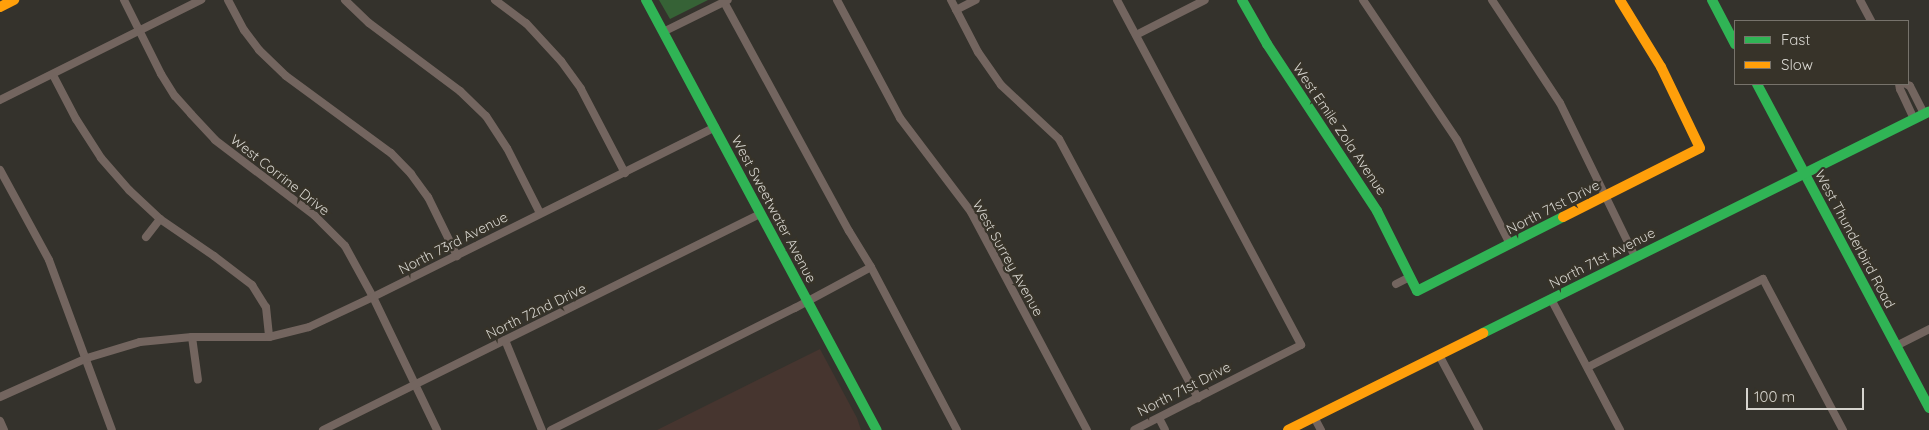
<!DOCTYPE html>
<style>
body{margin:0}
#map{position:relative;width:1929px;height:430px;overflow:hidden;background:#34322c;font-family:Quicksand,sans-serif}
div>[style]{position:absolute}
.education>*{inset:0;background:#46352f}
.green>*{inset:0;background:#366236}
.street>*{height:8px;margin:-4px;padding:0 4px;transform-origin:4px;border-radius:4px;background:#73655f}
.fast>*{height:10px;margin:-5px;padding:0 5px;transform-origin:5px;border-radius:5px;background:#30b455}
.slow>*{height:10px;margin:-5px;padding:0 5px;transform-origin:5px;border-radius:5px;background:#ff9f0a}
span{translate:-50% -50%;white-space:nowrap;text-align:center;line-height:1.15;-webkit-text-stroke:4.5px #373329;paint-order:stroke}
.street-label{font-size:14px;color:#d6d4ce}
.legend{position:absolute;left:1734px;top:20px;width:175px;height:65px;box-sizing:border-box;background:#373329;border:1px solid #77736b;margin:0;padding:6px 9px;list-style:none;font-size:15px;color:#d6d4ce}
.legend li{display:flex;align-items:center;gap:10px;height:25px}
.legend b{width:25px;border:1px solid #77736b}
.scale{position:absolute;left:1746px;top:388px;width:118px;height:22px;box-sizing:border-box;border:2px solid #d6d4ce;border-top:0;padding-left:6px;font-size:15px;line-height:18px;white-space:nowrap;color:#d6d4ce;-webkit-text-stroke:4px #373329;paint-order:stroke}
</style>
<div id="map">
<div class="education">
<div style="clip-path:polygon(820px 349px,857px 418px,861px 430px,657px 430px)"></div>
</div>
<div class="green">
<div style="clip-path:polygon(659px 0,708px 0,670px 19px)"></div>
</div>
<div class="street">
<div style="left:124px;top:0;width:83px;rotate:63.4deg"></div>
<div style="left:161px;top:74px;width:26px;rotate:58deg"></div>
<div style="left:175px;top:96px;width:24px;rotate:48deg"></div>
<div style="left:191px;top:114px;width:35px;rotate:47deg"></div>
<div style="left:215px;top:140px;width:126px;rotate:37.2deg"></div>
<div style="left:315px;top:216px;width:42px;rotate:45deg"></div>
<div style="left:345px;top:246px;width:58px;rotate:61.2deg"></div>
<div style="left:373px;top:297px;width:148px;rotate:64.3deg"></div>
<div style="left:228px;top:0;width:34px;rotate:62deg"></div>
<div style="left:244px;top:30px;width:25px;rotate:53deg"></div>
<div style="left:259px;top:50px;width:37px;rotate:44deg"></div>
<div style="left:286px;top:76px;width:130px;rotate:36.3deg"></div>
<div style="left:391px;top:153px;width:29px;rotate:46deg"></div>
<div style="left:411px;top:174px;width:29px;rotate:54deg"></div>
<div style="left:428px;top:197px;width:66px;rotate:63.8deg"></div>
<div style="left:345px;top:0;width:33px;rotate:44deg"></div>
<div style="left:369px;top:23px;width:114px;rotate:36.8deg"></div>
<div style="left:460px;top:91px;width:36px;rotate:44deg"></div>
<div style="left:486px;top:116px;width:38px;rotate:57deg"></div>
<div style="left:507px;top:148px;width:73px;rotate:63.1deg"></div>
<div style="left:495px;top:0;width:39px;rotate:37deg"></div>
<div style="left:526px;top:23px;width:52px;rotate:47.4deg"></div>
<div style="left:561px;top:61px;width:34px;rotate:54deg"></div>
<div style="left:581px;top:89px;width:95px;rotate:62.4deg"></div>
<div style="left:837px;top:0;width:134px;rotate:61.9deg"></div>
<div style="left:900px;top:118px;width:118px;rotate:52.9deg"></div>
<div style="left:971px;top:212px;width:247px;rotate:62deg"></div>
<div style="left:951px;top:0;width:59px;rotate:62.6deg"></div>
<div style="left:978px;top:52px;width:40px;rotate:55.1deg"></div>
<div style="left:1001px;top:85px;width:79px;rotate:43deg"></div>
<div style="left:1059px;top:139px;width:294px;rotate:61.8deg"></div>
<div style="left:1117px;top:0;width:391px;rotate:61.9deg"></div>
<div style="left:1301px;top:345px;width:187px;rotate:153deg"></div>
<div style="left:1363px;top:0;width:169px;rotate:56.1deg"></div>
<div style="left:1457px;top:140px;width:117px;rotate:63deg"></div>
<div style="left:1492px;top:0;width:123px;rotate:56.6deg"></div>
<div style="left:1560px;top:103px;width:171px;rotate:64deg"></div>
<div style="left:1860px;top:0;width:24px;rotate:62deg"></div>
<div style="left:724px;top:2px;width:261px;rotate:61.4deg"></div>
<div style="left:849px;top:231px;width:42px;rotate:58.6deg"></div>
<div style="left:871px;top:267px;width:184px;rotate:62.2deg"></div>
<div style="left:956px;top:10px;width:22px;rotate:-27deg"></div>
<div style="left:663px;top:32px;width:72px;rotate:-26.2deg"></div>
<div style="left:1136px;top:35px;width:77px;rotate:-26.9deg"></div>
<div style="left:53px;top:75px;width:50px;rotate:62.4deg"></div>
<div style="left:76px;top:119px;width:46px;rotate:57.3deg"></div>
<div style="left:101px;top:158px;width:43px;rotate:48.8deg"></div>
<div style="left:129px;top:190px;width:42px;rotate:43.1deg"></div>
<div style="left:160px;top:219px;width:65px;rotate:34.4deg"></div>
<div style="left:214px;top:256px;width:48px;rotate:37.3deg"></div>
<div style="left:252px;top:285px;width:26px;rotate:58deg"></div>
<div style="left:266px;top:307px;width:30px;rotate:84deg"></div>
<div style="left:1899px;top:84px;width:5px;rotate:79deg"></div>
<div style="left:1900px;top:89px;width:33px;rotate:65deg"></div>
<div style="left:1906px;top:84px;width:4px;rotate:27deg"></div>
<div style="left:1910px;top:86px;width:31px;rotate:63deg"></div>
<div style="left:0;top:100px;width:225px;rotate:-26.5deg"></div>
<div style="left:0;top:170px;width:102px;rotate:61.4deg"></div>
<div style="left:49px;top:260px;width:181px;rotate:69.7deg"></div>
<div style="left:146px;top:237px;width:23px;rotate:-52deg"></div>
<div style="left:1396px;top:284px;width:16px;rotate:-27deg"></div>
<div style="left:1551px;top:299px;width:148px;rotate:62.2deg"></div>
<div style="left:192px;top:337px;width:43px;rotate:82.1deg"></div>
<div style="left:505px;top:340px;width:97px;rotate:67.7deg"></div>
<div style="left:1896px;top:346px;width:37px;rotate:-27deg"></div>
<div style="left:1439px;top:355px;width:85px;rotate:61.9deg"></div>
<div style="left:1588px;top:367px;width:196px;rotate:-26.7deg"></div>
<div style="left:1763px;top:279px;width:171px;rotate:62.1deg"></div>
<div style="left:0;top:397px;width:95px;rotate:-24.1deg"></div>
<div style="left:87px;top:358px;width:55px;rotate:-16.8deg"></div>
<div style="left:140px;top:342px;width:52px;rotate:-5.5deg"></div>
<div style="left:192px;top:337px;width:77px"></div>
<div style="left:269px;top:337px;width:41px;rotate:-14deg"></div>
<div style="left:309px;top:327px;width:71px;rotate:-25.1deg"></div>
<div style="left:373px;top:297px;width:382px;rotate:-26.4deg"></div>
<div style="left:1314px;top:417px;width:15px;rotate:62deg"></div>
<div style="left:1159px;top:418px;width:13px;rotate:63deg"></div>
<div style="left:0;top:421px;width:10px;rotate:66deg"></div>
<div style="left:323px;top:430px;width:488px;rotate:-26.3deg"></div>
<div style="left:551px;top:430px;width:273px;rotate:-26.6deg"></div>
<div style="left:795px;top:308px;width:86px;rotate:-28.3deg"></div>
</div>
<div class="fast">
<div style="left:646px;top:0;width:488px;rotate:61.8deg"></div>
<div style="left:1242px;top:0;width:51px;rotate:60.4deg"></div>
<div style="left:1267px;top:44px;width:200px;rotate:56.6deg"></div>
<div style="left:1377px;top:211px;width:89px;rotate:63.4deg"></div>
<div style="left:1417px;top:291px;width:164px;rotate:-26.9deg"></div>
<div style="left:1712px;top:0;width:50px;rotate:62.4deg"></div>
<div style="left:1757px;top:84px;width:367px;rotate:62deg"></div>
<div style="left:1483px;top:333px;width:498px;rotate:-26.4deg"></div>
</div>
<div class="slow">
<div style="left:0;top:7px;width:16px;rotate:-27deg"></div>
<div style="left:1563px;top:217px;width:153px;rotate:-26.7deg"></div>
<div style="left:1700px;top:148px;width:90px;rotate:-115.7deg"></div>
<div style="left:1661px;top:67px;width:79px;rotate:-121.5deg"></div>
<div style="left:1288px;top:430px;width:218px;rotate:-26.4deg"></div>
</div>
<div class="street-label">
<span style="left:1340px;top:129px;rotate:56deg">West Emile Zola Avenue</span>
<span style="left:280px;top:175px;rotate:38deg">West Corrine Drive</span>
<span style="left:1553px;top:207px;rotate:-27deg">North 71st Drive</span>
<span style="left:774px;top:209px;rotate:62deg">West Sweetwater Avenue</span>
<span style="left:1855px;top:239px;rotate:62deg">West Thunderbird Road</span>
<span style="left:453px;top:243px;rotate:-27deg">North 73rd Avenue</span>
<span style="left:1008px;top:258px;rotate:61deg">West Surrey Avenue</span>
<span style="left:1602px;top:258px;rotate:-27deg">North 71st Avenue</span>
<span style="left:536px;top:311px;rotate:-26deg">North 72nd Drive</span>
<span style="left:1184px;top:389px;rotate:-27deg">North 71st Drive</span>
</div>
<ul class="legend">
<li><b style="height:6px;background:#30b455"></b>Fast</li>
<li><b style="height:6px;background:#ff9f0a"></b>Slow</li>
</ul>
<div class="scale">100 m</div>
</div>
